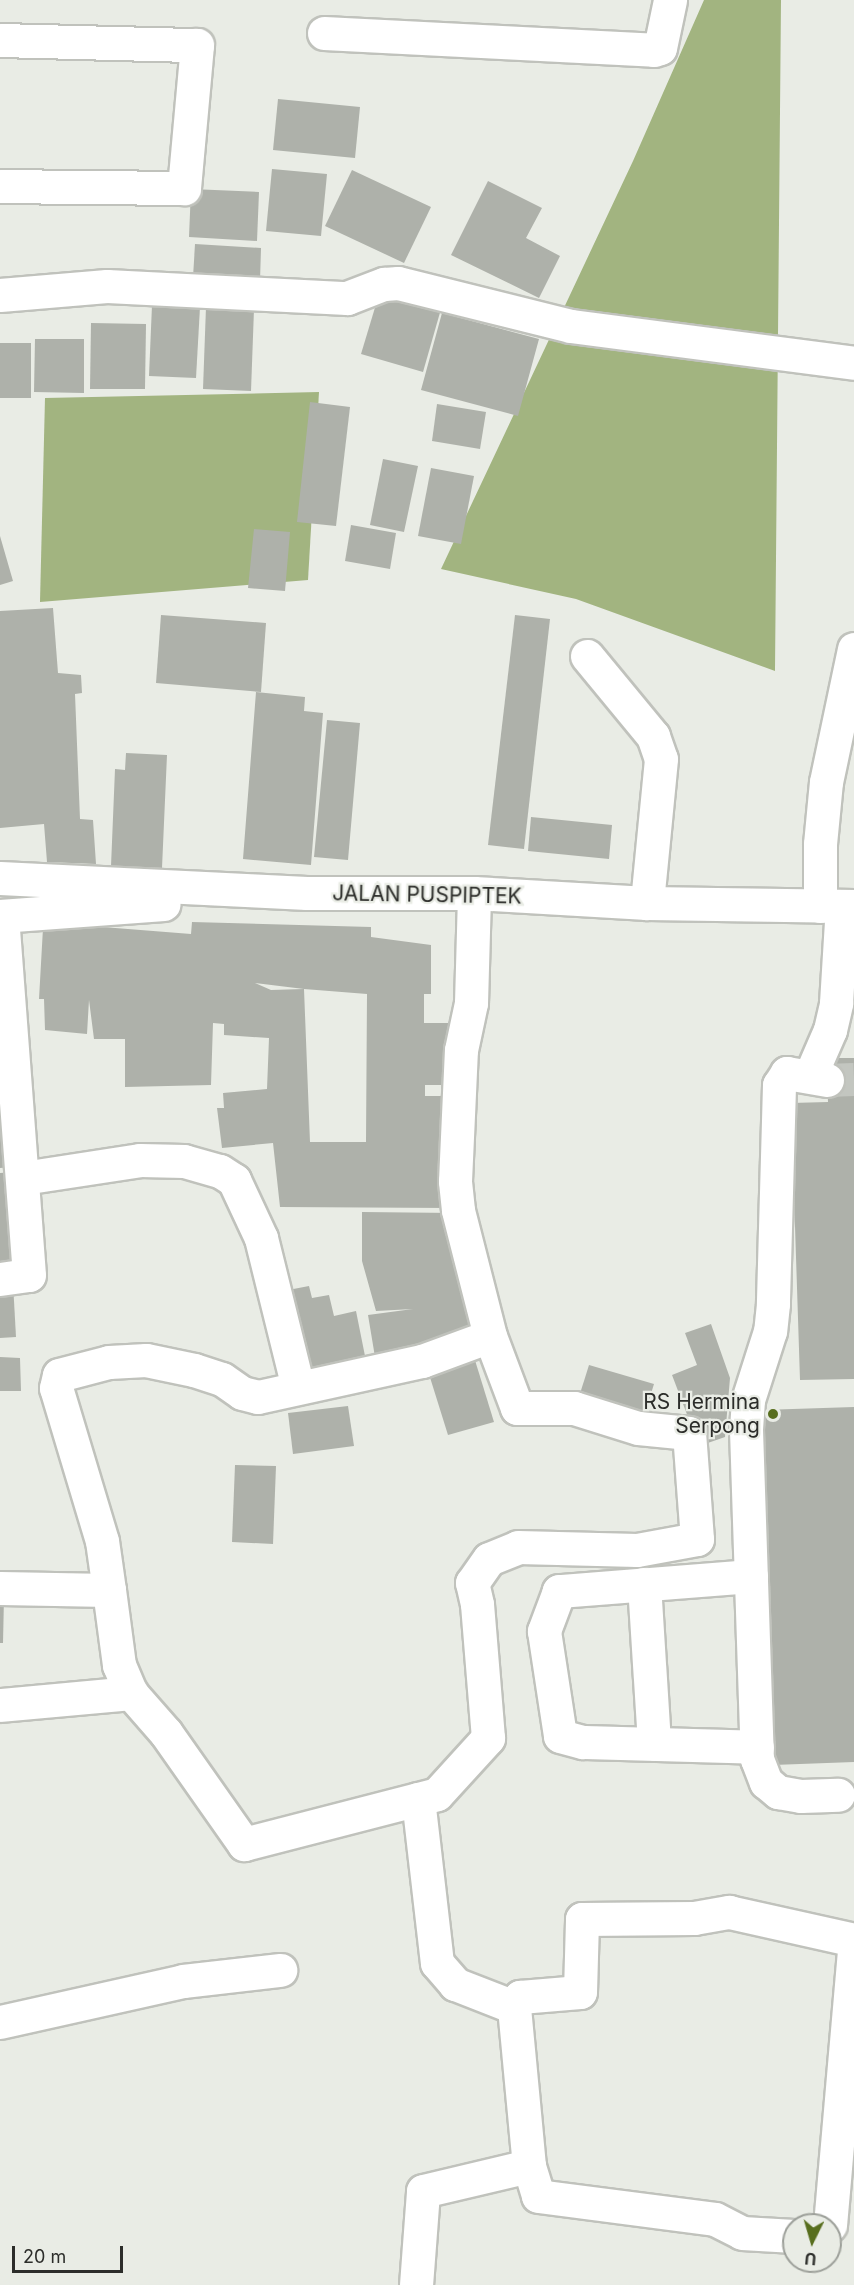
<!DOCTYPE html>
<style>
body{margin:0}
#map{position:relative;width:854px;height:2285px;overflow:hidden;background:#e9ece5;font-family:Inter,sans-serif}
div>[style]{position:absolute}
.forest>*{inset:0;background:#a2b480}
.building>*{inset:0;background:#aeb1aa}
.minor-tunnel>*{height:33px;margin-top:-16.5px;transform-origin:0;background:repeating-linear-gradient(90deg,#c3c6c0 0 33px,transparent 0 49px)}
.roads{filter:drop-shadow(2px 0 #c0c2bc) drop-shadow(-2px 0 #c0c2bc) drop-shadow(0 2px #c0c2bc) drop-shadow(0 -2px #c0c2bc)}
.minor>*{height:33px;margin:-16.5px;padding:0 16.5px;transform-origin:16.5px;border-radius:16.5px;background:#fff}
.major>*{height:33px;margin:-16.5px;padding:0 16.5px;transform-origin:16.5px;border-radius:16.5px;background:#fff}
.dots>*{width:16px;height:16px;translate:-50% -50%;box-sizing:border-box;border:3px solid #e9ece5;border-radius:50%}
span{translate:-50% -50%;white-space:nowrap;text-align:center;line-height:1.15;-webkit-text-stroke:4.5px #e9ece5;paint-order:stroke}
.street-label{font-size:21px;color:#2c2d2a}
.poi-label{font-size:21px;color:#2c2d2a}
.right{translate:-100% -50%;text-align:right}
.north{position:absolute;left:782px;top:2213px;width:60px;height:60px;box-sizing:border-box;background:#e9ece5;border:2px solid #9da09a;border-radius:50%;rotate:185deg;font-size:16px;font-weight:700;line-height:24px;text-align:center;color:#2c2d2a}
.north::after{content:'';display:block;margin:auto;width:21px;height:27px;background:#586e1e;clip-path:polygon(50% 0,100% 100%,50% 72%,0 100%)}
.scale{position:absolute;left:12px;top:2246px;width:111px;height:27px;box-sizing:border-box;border:3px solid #2c2d2a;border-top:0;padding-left:8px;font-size:18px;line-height:21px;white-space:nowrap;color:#2c2d2a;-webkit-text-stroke:4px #e9ece5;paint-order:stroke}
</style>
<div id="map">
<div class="forest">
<div style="clip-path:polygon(704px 0,781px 0,775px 671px,576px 599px,441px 569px,633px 161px)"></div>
<div style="clip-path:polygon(319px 392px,308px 580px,40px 602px,45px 398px)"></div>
</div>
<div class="building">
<div style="clip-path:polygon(278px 99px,360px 107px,355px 158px,273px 150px)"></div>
<div style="clip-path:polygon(272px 169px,327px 174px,321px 236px,266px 231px)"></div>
<div style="clip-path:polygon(352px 170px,431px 207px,404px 263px,325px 226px)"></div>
<div style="clip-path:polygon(488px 181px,542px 208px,526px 238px,560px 256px,539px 298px,451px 255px)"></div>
<div style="clip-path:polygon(191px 189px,259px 192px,257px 241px,189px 237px)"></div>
<div style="clip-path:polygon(195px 244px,261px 248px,260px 281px,193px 278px)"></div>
<div style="clip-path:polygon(380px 291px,441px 309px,423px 372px,361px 354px)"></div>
<div style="clip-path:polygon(152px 305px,200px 307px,196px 378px,149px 376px)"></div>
<div style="clip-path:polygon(206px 307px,254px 309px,251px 391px,203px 389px)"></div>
<div style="clip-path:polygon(442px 313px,539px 339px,518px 416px,421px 390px)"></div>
<div style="clip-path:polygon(91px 323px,146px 324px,145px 389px,90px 389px)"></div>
<div style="clip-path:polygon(35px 339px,84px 339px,84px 393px,34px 392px)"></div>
<div style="clip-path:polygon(0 343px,31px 343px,31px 398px,0 398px)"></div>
<div style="clip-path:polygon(310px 402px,350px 407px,336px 526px,297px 522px)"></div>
<div style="clip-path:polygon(437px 404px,486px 412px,480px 449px,432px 441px)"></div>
<div style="clip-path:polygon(383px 459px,418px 466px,404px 532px,370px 525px)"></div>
<div style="clip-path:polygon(431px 468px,474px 476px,461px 544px,418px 536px)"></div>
<div style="clip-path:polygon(351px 525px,396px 533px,390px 569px,345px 561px)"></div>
<div style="clip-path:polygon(254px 529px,290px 532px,285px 591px,248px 588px)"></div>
<div style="clip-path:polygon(0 536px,13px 581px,0 585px)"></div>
<div style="clip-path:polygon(53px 608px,58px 673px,81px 675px,82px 693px,75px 694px,80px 819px,93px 820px,96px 864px,47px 862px,44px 824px,0 828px,0 611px)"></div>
<div style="clip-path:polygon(161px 615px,266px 623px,261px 692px,156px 683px)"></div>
<div style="clip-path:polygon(515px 615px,550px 619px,524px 849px,488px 845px)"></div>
<div style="clip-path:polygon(256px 692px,305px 697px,304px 711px,323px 713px,311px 865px,243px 859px)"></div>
<div style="clip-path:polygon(327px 720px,360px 723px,348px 860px,314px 857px)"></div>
<div style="clip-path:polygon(126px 753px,167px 755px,162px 868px,111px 866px,115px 769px,125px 770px)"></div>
<div style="clip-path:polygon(531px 817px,612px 825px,609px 859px,528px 851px)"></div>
<div style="clip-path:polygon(evenodd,192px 922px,371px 927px,371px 937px,431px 945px,431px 994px,424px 994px,424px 1023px,452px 1023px,453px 1085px,425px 1085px,425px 1096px,451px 1096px,449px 1208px,280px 1207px,273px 1143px,222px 1148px,217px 1108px,224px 1108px,223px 1093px,267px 1089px,269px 1038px,224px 1035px,224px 1024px,213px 1023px,211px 1085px,125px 1087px,125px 1039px,94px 1039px,89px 1000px,87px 1034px,45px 1030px,44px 999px,39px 999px,43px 928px,90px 926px,191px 934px,192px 922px,255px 983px,304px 989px,271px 990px,255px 983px,192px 922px,304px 989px,367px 994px,366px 1142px,310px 1142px,304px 989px)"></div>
<div style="clip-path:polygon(826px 1058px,854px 1058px,854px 1379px,800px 1380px,791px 1103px,828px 1102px)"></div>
<div style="clip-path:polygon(0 1081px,11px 1167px,0 1168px)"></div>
<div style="clip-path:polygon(14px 1172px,22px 1275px,0 1277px,0 1173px)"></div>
<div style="clip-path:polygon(362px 1212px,455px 1213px,480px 1337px,376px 1363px,368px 1315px,413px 1309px,376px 1311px,362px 1261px)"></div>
<div style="clip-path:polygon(13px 1283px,16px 1337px,0 1338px,0 1285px)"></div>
<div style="clip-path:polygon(309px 1286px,312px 1298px,329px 1295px,334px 1316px,356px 1311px,366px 1361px,300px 1374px,283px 1291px)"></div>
<div style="clip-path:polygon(711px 1324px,730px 1378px,725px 1437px,699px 1446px,672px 1375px,697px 1365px,685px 1333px)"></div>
<div style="clip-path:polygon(0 1357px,20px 1358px,21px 1391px,0 1391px)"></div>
<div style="clip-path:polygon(474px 1357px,494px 1422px,448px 1435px,428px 1371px)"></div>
<div style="clip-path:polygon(589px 1365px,654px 1384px,643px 1419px,578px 1400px)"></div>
<div style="clip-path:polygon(348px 1406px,354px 1446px,293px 1454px,288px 1413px)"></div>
<div style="clip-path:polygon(854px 1407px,854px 1762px,773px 1765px,758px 1410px)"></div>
<div style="clip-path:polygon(235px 1465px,276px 1466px,273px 1544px,232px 1542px)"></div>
<div style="clip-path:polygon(0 1597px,4px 1597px,3px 1643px,0 1643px)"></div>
</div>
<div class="minor-tunnel">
<div style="left:827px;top:1080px;width:27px;rotate:-2deg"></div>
</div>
<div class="roads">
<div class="minor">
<div style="left:324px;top:33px;width:330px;rotate:2.9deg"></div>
<div style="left:654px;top:50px;width:6px;rotate:-18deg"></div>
<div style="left:660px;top:48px;width:49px;rotate:-78.2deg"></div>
<div style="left:0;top:40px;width:197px;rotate:1.5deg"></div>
<div style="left:197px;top:45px;width:144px;rotate:95.2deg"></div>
<div style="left:184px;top:188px;width:184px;rotate:-179.4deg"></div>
<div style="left:0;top:295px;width:107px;rotate:-4.8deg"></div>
<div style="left:107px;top:286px;width:240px;rotate:2.9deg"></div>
<div style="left:347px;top:298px;width:40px;rotate:-21deg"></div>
<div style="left:384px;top:284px;width:14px;rotate:-4deg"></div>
<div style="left:398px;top:283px;width:178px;rotate:14deg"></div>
<div style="left:571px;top:326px;width:285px;rotate:7.4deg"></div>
<div style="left:587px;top:656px;width:104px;rotate:50.5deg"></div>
<div style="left:653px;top:736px;width:24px;rotate:71deg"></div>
<div style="left:661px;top:759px;width:145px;rotate:95.6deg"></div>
<div style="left:820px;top:906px;width:62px;rotate:-90deg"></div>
<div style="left:820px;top:844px;width:62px;rotate:-84.5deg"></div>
<div style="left:826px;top:782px;width:136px;rotate:-78.1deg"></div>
<div style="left:810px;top:1076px;width:50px;rotate:-66.5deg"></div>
<div style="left:830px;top:1030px;width:28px;rotate:-77deg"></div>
<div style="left:836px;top:1003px;width:97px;rotate:-86.5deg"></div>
<div style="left:827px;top:1080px;width:41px;rotate:-170.1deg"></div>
<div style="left:787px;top:1073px;width:14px;rotate:124deg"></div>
<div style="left:779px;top:1085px;width:219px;rotate:91.6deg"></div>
<div style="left:773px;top:1304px;width:27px;rotate:96deg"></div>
<div style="left:770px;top:1331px;width:72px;rotate:107.7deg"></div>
<div style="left:748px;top:1400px;width:30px;rotate:94deg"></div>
<div style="left:746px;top:1430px;width:329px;rotate:88.1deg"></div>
<div style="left:757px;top:1759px;width:25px;rotate:69deg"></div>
<div style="left:766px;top:1782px;width:16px;rotate:40deg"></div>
<div style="left:778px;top:1792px;width:23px;rotate:10deg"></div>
<div style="left:801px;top:1796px;width:37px;rotate:-2deg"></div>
<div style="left:23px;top:1178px;width:118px;rotate:-8.7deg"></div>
<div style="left:140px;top:1160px;width:44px;rotate:1.3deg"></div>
<div style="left:184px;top:1161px;width:37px;rotate:16deg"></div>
<div style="left:220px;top:1171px;width:17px;rotate:33deg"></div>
<div style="left:234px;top:1180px;width:64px;rotate:65deg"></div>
<div style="left:261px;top:1238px;width:154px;rotate:76.1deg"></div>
<div style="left:0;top:1279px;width:29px;rotate:-8deg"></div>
<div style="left:29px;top:1275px;width:360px;rotate:-94.3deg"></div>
<div style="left:751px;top:1576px;width:193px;rotate:175.5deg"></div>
<div style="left:559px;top:1591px;width:43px;rotate:110.6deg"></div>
<div style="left:544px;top:1631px;width:106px;rotate:81.3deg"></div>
<div style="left:560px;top:1736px;width:24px;rotate:15deg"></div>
<div style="left:583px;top:1742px;width:174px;rotate:1.6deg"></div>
<div style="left:644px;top:1584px;width:160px;rotate:86.4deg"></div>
<div style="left:0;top:1588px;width:109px;rotate:1.1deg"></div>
<div style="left:109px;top:1590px;width:76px;rotate:82.4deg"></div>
<div style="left:119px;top:1665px;width:30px;rotate:67deg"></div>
<div style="left:131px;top:1693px;width:53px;rotate:48.8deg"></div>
<div style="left:166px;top:1733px;width:136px;rotate:54.9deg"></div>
<div style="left:244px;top:1844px;width:199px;rotate:-14.5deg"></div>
<div style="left:437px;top:1794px;width:76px;rotate:-47.7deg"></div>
<div style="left:488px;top:1738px;width:134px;rotate:-94.7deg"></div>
<div style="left:477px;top:1604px;width:22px;rotate:-103deg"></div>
<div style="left:472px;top:1583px;width:29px;rotate:-55deg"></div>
<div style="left:489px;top:1559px;width:31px;rotate:-22deg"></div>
<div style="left:518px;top:1547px;width:119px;rotate:1.4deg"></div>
<div style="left:637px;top:1550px;width:61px;rotate:-10.4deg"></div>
<div style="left:697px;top:1539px;width:106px;rotate:-94.3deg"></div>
<div style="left:689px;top:1433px;width:51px;rotate:-174.4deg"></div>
<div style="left:638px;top:1428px;width:67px;rotate:-162.6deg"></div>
<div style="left:574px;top:1408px;width:57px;rotate:180deg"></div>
<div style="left:517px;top:1408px;width:77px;rotate:-110.6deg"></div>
<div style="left:490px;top:1336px;width:130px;rotate:-104.3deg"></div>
<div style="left:458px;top:1210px;width:29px;rotate:-96deg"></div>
<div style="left:455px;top:1181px;width:131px;rotate:-87.4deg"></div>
<div style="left:461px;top:1050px;width:48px;rotate:-78deg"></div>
<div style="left:471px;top:1003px;width:110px;rotate:-88.4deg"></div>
<div style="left:109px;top:1590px;width:49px;rotate:-98.1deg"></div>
<div style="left:102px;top:1541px;width:160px;rotate:-106.7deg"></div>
<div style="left:56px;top:1388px;width:13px;rotate:-77deg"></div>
<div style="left:59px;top:1375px;width:52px;rotate:-14.6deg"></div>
<div style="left:109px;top:1362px;width:37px;rotate:-3deg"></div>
<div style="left:146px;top:1360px;width:49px;rotate:11.8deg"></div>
<div style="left:194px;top:1370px;width:29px;rotate:18deg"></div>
<div style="left:222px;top:1379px;width:24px;rotate:35deg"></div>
<div style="left:242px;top:1393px;width:16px;rotate:14deg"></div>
<div style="left:258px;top:1397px;width:168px;rotate:-12.4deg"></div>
<div style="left:422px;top:1361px;width:72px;rotate:-20.2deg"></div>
<div style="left:0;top:1705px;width:132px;rotate:-5.2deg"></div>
<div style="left:418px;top:1799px;width:165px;rotate:83.4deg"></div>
<div style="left:437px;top:1963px;width:28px;rotate:49deg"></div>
<div style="left:455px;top:1984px;width:63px;rotate:21.3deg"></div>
<div style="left:0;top:2022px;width:188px;rotate:-12.6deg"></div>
<div style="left:183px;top:1981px;width:98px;rotate:-6.5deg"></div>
<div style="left:529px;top:2166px;width:31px;rotate:73deg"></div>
<div style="left:538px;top:2196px;width:178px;rotate:7.4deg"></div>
<div style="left:715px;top:2219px;width:30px;rotate:27deg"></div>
<div style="left:742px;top:2233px;width:52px;rotate:3.3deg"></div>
<div style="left:830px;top:2225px;width:274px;rotate:-85deg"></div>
<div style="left:416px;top:2285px;width:94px;rotate:-85.7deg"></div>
<div style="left:423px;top:2191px;width:109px;rotate:-13.3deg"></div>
<div style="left:529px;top:2166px;width:160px;rotate:-95.4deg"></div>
<div style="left:514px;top:2007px;width:12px;rotate:-59deg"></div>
<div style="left:520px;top:1997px;width:60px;rotate:-4.8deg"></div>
<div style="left:580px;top:1992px;width:73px;rotate:-88.4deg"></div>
<div style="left:582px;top:1919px;width:112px;rotate:-0.5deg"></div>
<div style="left:694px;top:1918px;width:36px;rotate:-10deg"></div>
<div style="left:729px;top:1912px;width:128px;rotate:12.6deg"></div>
</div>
<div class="major">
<div style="left:0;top:878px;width:307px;rotate:2.8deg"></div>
<div style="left:307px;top:893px;width:167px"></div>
<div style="left:474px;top:893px;width:173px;rotate:3.3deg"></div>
<div style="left:647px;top:903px;width:207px;rotate:0.8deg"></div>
<div style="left:0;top:916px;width:164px;rotate:-4.2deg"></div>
</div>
</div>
<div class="dots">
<div style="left:773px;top:1414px;background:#586e1e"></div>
</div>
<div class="street-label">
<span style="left:427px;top:895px;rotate:1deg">JALAN PUSPIPTEK</span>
</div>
<div class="poi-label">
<span class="right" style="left:760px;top:1414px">RS Hermina<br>Serpong</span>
</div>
<div class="north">U</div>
<div class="scale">20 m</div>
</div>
